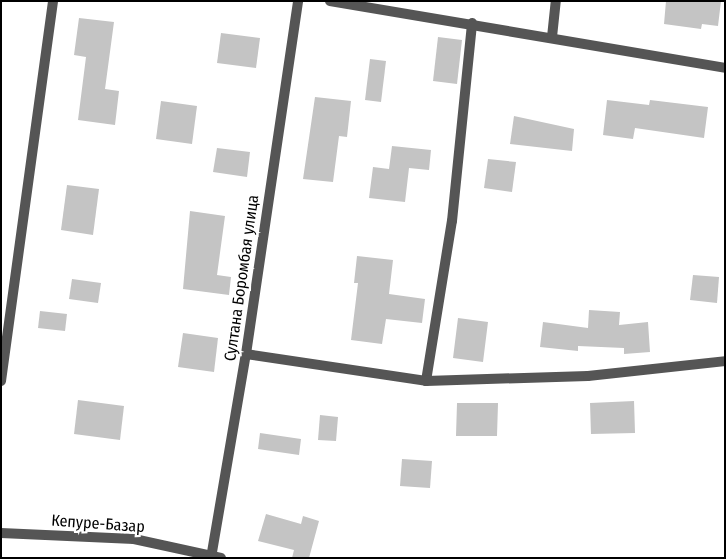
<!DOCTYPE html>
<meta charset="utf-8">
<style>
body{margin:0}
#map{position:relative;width:726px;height:559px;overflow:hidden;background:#fff;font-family:"Fira Sans Condensed",sans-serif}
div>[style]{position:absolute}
.building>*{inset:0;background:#c4c4c4}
.service>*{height:10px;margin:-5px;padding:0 5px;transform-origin:5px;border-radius:5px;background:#555}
.minor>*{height:10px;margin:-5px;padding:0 5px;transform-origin:5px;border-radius:5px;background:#555}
span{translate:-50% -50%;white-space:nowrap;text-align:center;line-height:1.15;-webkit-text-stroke:4.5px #fff;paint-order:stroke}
.street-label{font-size:16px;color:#000}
.frame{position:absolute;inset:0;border:2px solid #000;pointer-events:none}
</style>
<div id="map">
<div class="building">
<div style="clip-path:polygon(666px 1px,721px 1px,718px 26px,702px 24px,701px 29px,664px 24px)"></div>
<div style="clip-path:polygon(79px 18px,114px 22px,105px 89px,119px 91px,115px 125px,78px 120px,86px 57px,74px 55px)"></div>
<div style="clip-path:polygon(221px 33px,260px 38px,256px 68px,217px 63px)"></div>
<div style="clip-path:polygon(438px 37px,462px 40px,457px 84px,433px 81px)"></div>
<div style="clip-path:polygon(370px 59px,386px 61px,381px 102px,365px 100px)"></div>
<div style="clip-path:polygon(315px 97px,351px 101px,347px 137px,339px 136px,333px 182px,303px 179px)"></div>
<div style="clip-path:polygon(607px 100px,649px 105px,650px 100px,708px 107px,704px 138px,635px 128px,633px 139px,603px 135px)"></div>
<div style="clip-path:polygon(161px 101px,197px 106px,192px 144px,156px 139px)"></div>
<div style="clip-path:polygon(514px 116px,574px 129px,572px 151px,510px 144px)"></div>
<div style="clip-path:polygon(392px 146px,431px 150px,429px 170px,409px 168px,405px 202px,369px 198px,373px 167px,389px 169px)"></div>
<div style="clip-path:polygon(217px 148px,250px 152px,247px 177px,213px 172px)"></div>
<div style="clip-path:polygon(488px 159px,516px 162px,512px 192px,484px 188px)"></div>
<div style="clip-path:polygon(67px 185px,99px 189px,93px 235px,61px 230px)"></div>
<div style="clip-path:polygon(190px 211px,225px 216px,217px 275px,231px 277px,229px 295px,183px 289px)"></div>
<div style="clip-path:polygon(357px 256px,393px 260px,389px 294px,425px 299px,422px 323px,386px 319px,382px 344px,351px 340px,358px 283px,354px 283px)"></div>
<div style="clip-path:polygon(693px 275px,719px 277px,717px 303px,690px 300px)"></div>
<div style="clip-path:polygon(72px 279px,101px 283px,98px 303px,69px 299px)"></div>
<div style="clip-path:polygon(589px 310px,620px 312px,619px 325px,648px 322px,650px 352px,624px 354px,624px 348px,578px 346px,578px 351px,540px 347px,543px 322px,588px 328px)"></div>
<div style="clip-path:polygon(40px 311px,67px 314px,65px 331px,38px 328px)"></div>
<div style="clip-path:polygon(458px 318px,488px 322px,483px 362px,453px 358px)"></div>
<div style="clip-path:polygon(183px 333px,218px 338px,214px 372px,178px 367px)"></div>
<div style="clip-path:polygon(78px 400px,124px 406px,120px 440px,74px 434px)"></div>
<div style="clip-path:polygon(634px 401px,635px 433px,591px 434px,590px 403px)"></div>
<div style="clip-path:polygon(457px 403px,498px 403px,497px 436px,456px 436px)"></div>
<div style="clip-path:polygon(320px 415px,338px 417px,336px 441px,318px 440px)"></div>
<div style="clip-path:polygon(260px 433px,301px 439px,299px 455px,258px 449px)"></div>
<div style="clip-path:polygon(402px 459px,432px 461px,430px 488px,400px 486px)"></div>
<div style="clip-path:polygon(266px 514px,301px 524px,303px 516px,319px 521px,309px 558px,292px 558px,294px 550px,258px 541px)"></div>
</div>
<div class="service">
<div style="left:426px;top:381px;width:162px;rotate:-80.8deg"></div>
<div style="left:452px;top:221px;width:199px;rotate:-84.2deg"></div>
</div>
<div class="minor">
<div style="left:330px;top:1px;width:401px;rotate:9.6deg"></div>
<div style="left:552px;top:37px;width:36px;rotate:-84deg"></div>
<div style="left:246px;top:354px;width:182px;rotate:8.5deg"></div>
<div style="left:426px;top:381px;width:162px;rotate:-1.8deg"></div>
<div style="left:588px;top:376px;width:138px;rotate:-6.2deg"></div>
<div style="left:1px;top:381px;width:384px;rotate:-82.2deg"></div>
<div style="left:1px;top:533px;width:133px;rotate:2.6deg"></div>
<div style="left:134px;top:539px;width:89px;rotate:12.3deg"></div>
<div style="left:211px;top:558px;width:207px;rotate:-80.3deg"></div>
<div style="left:246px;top:354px;width:357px;rotate:-81.6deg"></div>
</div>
<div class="street-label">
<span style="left:242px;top:278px;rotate:-82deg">Султана Боромбая улица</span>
<span style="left:98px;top:524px;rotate:4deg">Кепуре-Базар</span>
</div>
<div class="frame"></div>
</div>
